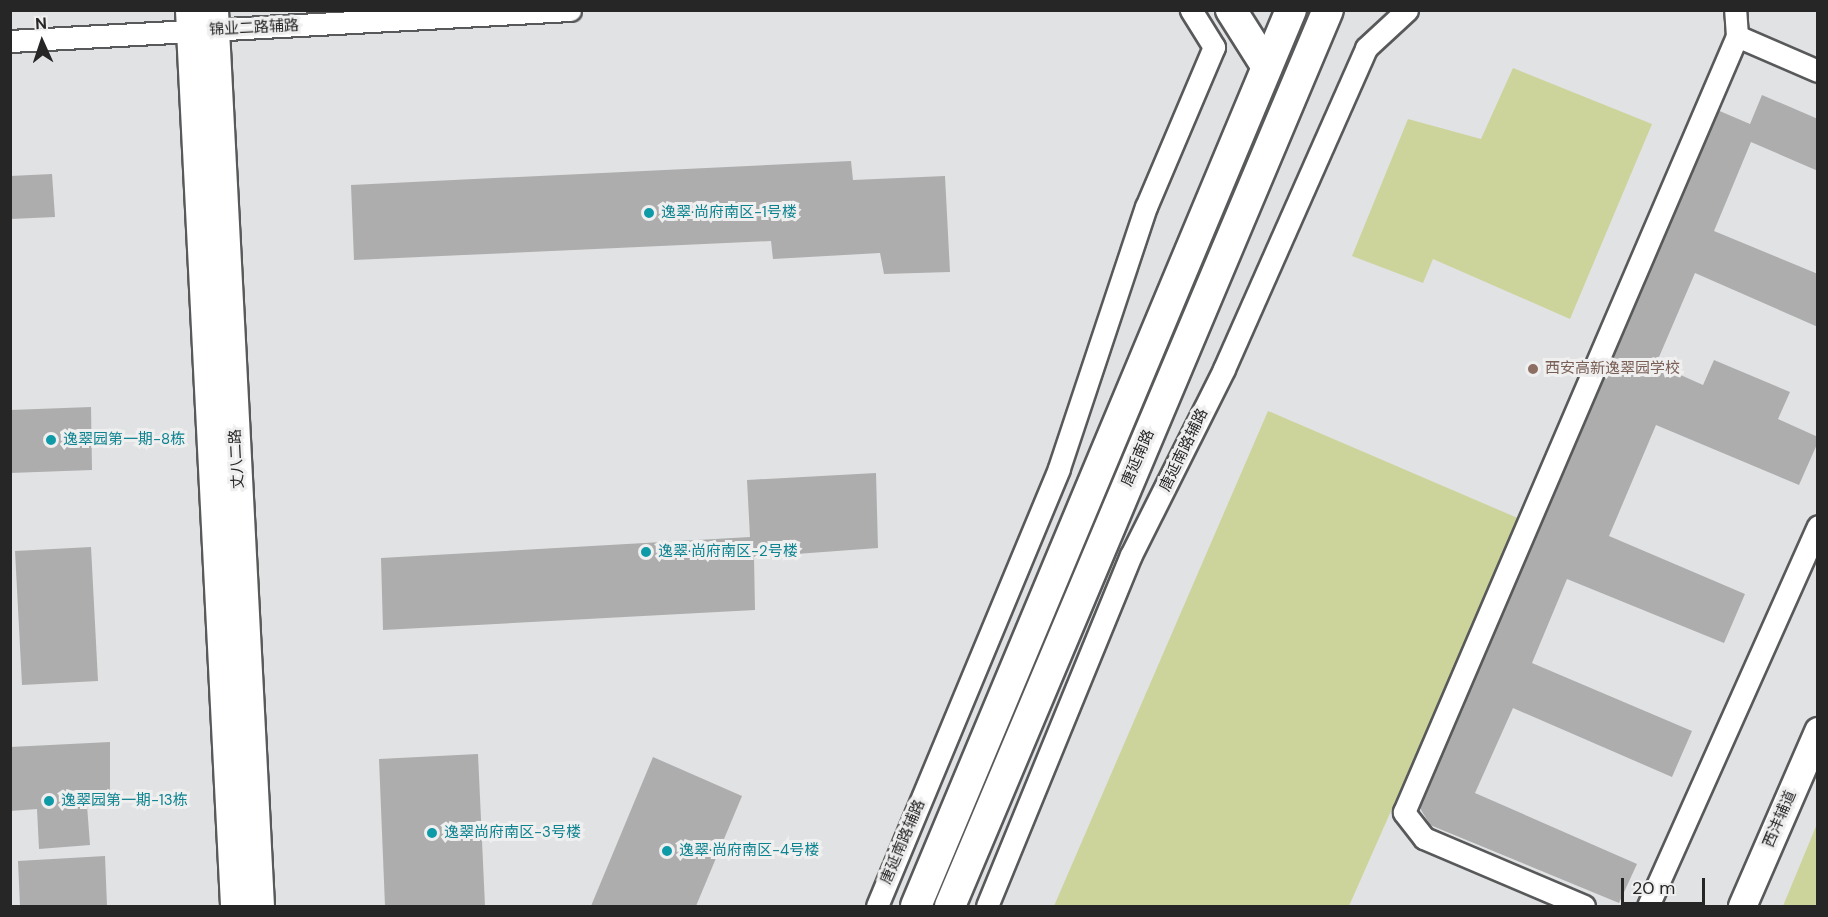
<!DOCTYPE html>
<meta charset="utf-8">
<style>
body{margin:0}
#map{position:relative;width:1828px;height:917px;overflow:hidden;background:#e1e2e3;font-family:"DM Sans","Noto Sans SC",sans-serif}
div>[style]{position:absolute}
.green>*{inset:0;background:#cdd49b}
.building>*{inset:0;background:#adadae}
.roads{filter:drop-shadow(2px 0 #58595a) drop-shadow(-2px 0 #58595a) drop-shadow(0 2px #58595a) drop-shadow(0 -2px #58595a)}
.minor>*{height:21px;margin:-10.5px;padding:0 10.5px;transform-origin:10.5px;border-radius:10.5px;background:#fff}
.tertiary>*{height:27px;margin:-13.5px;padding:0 13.5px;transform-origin:13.5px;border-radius:13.5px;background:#fff}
.secondary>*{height:30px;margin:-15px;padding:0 15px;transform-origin:15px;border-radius:15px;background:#fff}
.dots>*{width:16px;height:16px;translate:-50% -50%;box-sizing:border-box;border:3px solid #efeff0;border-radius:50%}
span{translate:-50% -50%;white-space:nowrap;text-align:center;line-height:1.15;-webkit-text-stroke:6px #efeff0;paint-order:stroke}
.street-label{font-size:15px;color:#262627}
.culture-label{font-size:15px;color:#0d838f}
.left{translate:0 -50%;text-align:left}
.education-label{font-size:15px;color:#785e54}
.frame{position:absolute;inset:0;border:12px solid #262627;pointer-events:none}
.north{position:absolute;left:12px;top:12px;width:60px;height:60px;-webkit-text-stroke:4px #efeff0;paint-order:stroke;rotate:357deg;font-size:16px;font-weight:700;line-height:24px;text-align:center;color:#262627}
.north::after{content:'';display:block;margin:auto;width:21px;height:27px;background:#262627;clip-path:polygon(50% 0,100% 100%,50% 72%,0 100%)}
.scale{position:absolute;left:1621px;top:878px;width:84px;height:27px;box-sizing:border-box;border:3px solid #262627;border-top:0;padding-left:8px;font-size:18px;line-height:21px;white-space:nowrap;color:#262627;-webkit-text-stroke:4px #efeff0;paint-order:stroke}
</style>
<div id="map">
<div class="green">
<div style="clip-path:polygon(1513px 68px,1652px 124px,1570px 319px,1433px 259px,1423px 283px,1352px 256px,1408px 119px,1481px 139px)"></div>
<div style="clip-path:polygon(1268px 411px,1520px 519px,1349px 906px,1054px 906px)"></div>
<div style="clip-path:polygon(1817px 824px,1817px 906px,1783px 906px)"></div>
</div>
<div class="building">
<div style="clip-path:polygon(1762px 95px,1818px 119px,1818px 171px,1751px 142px,1714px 231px,1818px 274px,1818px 327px,1695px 273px,1656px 364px,1703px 385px,1714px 360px,1790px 392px,1778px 419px,1818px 437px,1818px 442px,1799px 485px,1656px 425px,1609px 536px,1745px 594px,1724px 643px,1567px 579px,1532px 663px,1692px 731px,1672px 777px,1513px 708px,1475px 793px,1637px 864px,1619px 903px,1430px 825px,1420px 808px,1715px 109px,1750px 124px)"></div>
<div style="clip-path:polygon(851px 161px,853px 180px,945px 176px,950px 272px,884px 274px,880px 253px,773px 259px,771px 241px,354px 260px,351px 185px)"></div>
<div style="clip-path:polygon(52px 174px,55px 217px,10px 219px,10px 176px)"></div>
<div style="clip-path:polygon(91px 407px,92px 470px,10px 473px,10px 410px)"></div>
<div style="clip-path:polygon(876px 473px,878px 548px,754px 557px,755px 610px,383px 630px,381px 558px,750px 537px,747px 480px)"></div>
<div style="clip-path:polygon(91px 547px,98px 681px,22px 685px,15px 551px)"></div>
<div style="clip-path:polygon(110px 742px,110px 791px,86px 792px,90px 845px,39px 849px,37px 809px,10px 811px,10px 747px)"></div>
<div style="clip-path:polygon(478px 754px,485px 906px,385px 906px,379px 759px)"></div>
<div style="clip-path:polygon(653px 757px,742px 796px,696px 906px,591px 906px)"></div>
<div style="clip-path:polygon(105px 856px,107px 906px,20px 906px,18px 861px)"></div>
</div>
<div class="roads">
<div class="minor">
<div style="left:1737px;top:36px;width:88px;rotate:23.4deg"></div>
<div style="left:10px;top:41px;width:561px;rotate:-3.17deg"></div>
<div style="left:877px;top:906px;width:474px;rotate:-67.4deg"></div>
<div style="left:1059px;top:468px;width:275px;rotate:-71.6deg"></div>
<div style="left:1146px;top:207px;width:174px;rotate:-67deg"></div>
<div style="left:1214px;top:47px;width:44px;rotate:-121.9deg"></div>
<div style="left:987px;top:906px;width:379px;rotate:-67.7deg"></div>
<div style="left:1131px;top:555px;width:208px;rotate:-63.4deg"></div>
<div style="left:1224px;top:369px;width:351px;rotate:-66.1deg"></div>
<div style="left:1366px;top:48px;width:56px;rotate:-42.8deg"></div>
<div style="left:1584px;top:906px;width:174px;rotate:-157deg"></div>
<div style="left:1424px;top:838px;width:33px;rotate:-128deg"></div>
<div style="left:1404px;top:812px;width:844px;rotate:-66.77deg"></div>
<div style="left:1737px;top:36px;width:26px;rotate:-94deg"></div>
<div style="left:1648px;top:906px;width:416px;rotate:-65.9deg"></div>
</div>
<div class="tertiary">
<div style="left:189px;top:10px;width:897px;rotate:87.12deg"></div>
<div style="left:214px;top:10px;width:897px;rotate:87.06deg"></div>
<div style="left:1742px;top:906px;width:191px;rotate:-66.5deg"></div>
</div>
<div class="secondary">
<div style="left:1231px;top:10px;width:67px;rotate:57.7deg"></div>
<div style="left:916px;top:906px;width:971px;rotate:-67.29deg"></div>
<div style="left:950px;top:906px;width:972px;rotate:-67.13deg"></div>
</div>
</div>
<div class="dots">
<div style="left:649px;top:213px;background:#0f9aa8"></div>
<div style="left:1533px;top:369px;background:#8d6e63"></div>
<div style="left:51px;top:440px;background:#0f9aa8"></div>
<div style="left:646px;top:552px;background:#0f9aa8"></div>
<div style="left:49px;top:801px;background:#0f9aa8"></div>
<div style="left:432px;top:833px;background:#0f9aa8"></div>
<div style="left:667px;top:851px;background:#0f9aa8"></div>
</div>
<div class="street-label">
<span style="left:254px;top:28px;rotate:-3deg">锦业二路辅路</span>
<span style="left:1184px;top:450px;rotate:-64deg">唐延南路辅路</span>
<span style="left:1138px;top:458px;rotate:-67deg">唐延南路</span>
<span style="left:237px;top:459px;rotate:-93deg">丈八二路</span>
<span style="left:1780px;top:819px;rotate:-67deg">西沣辅道</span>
<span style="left:903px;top:842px;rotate:-67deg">唐延南路辅路</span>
</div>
<div class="culture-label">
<span class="left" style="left:661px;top:213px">逸翠·尚府南区-1号楼</span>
<span class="left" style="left:63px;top:440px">逸翠园第一期-8栋</span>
<span class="left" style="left:658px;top:552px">逸翠·尚府南区-2号楼</span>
<span class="left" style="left:61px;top:801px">逸翠园第一期-13栋</span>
<span class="left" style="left:444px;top:833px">逸翠尚府南区-3号楼</span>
<span class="left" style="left:679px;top:851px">逸翠·尚府南区-4号楼</span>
</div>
<div class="education-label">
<span class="left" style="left:1545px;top:369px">西安高新逸翠园学校</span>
</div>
<div class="frame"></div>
<div class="north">N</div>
<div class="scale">20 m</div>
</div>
